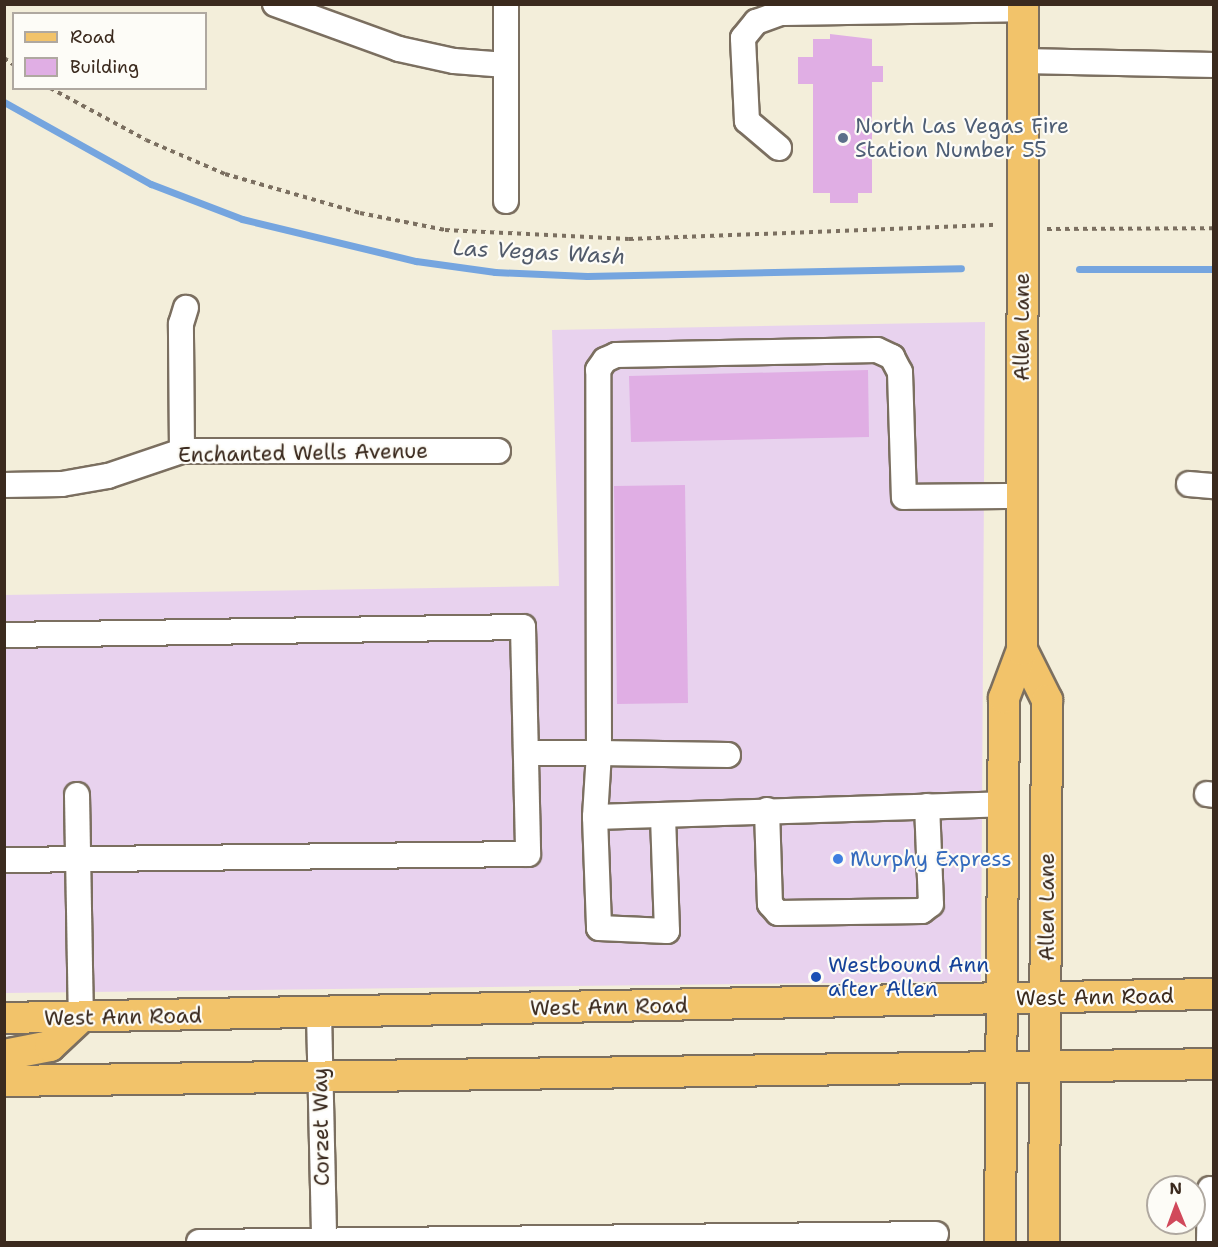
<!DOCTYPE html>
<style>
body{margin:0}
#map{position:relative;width:1218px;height:1247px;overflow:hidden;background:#f3eeda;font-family:"Shantell Sans",sans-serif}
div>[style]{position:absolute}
.built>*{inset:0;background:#e8d2ee}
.stream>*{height:7px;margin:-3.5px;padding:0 3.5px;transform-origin:3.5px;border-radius:3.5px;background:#75a5df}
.building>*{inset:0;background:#e0aee4}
.path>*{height:4px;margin-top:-2px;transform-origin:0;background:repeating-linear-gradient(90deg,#7b6f60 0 4.5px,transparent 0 9px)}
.roads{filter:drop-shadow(2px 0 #7b6f60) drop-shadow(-2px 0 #7b6f60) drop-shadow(0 2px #7b6f60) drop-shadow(0 -2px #7b6f60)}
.minor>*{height:24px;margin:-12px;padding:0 12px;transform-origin:12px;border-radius:12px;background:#fff}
.major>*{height:30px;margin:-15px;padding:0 15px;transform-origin:15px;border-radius:15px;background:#f2c36a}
.dots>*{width:16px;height:16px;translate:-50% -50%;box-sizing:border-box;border:3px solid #fdfcf7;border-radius:50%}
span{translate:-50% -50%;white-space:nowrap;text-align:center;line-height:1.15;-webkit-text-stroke:4.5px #fdfcf7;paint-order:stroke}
.service-label{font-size:21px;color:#4e5e75}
.left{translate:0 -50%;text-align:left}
.street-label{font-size:21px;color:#3b2a1e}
.shop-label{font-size:21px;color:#366cbe}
.transit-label{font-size:21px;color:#164399}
.water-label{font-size:22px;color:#525b6b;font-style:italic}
.frame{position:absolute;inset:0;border:6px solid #3b2a1e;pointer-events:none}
.legend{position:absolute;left:12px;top:12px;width:195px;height:78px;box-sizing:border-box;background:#fdfcf7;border:2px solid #afa8a0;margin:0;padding:8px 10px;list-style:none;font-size:18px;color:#3b2a1e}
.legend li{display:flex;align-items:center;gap:12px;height:30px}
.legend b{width:30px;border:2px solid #afa8a0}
.north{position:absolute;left:1146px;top:1175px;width:60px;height:60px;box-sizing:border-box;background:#fdfcf7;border:2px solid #afa8a0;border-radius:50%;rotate:359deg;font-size:16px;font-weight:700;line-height:24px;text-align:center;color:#3b2a1e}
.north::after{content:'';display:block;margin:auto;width:21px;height:27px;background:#d1495b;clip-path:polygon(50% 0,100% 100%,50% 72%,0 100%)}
</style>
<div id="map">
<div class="built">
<div style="clip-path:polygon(985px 322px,981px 981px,5px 993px,4px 595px,559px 586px,552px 330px)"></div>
</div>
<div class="stream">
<div style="left:4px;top:102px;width:168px;rotate:29.2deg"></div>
<div style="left:151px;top:184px;width:97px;rotate:21deg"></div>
<div style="left:242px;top:219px;width:179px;rotate:13.6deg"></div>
<div style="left:416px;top:261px;width:80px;rotate:7.9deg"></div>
<div style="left:495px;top:272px;width:92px;rotate:2.5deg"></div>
<div style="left:587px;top:276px;width:374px;rotate:-1.2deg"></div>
<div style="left:1079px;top:269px;width:135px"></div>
</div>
<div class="building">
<div style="clip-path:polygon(830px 34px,872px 39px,872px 66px,883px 66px,883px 82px,872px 82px,872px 193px,858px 193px,858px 203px,830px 203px,830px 193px,813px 193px,813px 84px,798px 84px,798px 57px,813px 57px,813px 39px,830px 39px)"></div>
<div style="clip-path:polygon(868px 370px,869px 437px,631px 442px,629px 376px)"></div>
<div style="clip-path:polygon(685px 485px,688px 703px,617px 704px,614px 486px)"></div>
</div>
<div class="path">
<div style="left:4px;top:58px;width:12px;rotate:35deg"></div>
<div style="left:50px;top:88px;width:109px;rotate:28.4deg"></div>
<div style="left:146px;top:140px;width:86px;rotate:23.3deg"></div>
<div style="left:225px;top:174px;width:141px;rotate:16.1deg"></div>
<div style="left:360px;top:213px;width:87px;rotate:11.3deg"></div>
<div style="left:445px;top:230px;width:184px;rotate:2.8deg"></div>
<div style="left:629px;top:239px;width:368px;rotate:-2.2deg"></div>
<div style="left:1047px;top:229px;width:167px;rotate:-0.3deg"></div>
</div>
<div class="roads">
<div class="minor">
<div style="left:275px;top:4px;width:132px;rotate:19.9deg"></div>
<div style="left:399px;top:49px;width:56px;rotate:12.3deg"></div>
<div style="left:454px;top:61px;width:52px;rotate:4.4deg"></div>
<div style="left:506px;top:4px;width:197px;rotate:90deg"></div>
<div style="left:1023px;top:61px;width:191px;rotate:1.2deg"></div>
<div style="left:779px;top:148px;width:42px;rotate:-139.8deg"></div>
<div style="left:747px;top:121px;width:83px;rotate:-92.8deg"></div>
<div style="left:743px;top:38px;width:21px;rotate:-51deg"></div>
<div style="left:756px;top:22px;width:27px;rotate:-20deg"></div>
<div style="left:781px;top:13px;width:242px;rotate:-0.9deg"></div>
<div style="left:182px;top:451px;width:127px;rotate:-90.5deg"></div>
<div style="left:181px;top:324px;width:17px;rotate:-73deg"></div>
<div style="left:1189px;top:484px;width:25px;rotate:5deg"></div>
<div style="left:4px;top:485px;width:58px;rotate:-1deg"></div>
<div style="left:62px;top:484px;width:47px;rotate:-9.9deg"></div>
<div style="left:108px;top:476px;width:78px;rotate:-18.7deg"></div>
<div style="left:182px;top:451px;width:316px"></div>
<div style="left:4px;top:635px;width:519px;rotate:-0.88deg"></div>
<div style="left:523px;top:627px;width:227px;rotate:88.7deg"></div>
<div style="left:528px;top:854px;width:524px;rotate:179.34deg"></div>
<div style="left:526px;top:753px;width:73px"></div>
<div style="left:599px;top:753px;width:383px;rotate:-90.1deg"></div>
<div style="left:598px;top:370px;width:12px;rotate:-55deg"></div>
<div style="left:605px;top:360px;width:12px;rotate:-24deg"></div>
<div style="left:616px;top:355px;width:261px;rotate:-1.1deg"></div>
<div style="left:877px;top:350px;width:17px;rotate:25deg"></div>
<div style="left:892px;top:357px;width:17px;rotate:62deg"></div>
<div style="left:900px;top:372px;width:125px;rotate:88.2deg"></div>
<div style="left:904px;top:497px;width:118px;rotate:-0.5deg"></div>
<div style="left:728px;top:755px;width:129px;rotate:-179.1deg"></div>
<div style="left:599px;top:753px;width:64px;rotate:93.6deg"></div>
<div style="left:595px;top:817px;width:408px;rotate:-1.8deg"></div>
<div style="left:1207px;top:794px;width:7px;rotate:8deg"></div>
<div style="left:77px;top:795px;width:222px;rotate:89deg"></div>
<div style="left:767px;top:810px;width:94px;rotate:88.2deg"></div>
<div style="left:770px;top:904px;width:12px;rotate:48deg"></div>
<div style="left:778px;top:913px;width:144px;rotate:-0.8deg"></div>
<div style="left:922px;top:911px;width:11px;rotate:-38deg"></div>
<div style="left:931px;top:904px;width:98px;rotate:-92.3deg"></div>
<div style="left:595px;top:817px;width:111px;rotate:87.9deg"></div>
<div style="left:599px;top:928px;width:68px;rotate:2.5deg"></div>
<div style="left:667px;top:931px;width:114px;rotate:-92deg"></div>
<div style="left:319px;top:1013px;width:228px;rotate:88.7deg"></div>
<div style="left:199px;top:1242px;width:737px;rotate:-0.62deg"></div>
<div style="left:1209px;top:1242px;width:53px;rotate:-88.9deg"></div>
</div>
<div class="major">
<div style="left:1022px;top:650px;width:56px;rotate:63.4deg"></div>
<div style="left:1047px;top:700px;width:542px;rotate:90.32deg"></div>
<div style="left:4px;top:1018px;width:1210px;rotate:-1.14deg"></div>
<div style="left:4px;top:1055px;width:47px;rotate:-11.1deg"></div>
<div style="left:50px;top:1046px;width:42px;rotate:-43.1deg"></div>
<div style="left:4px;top:1081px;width:1210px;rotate:-0.8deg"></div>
<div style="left:1000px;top:1242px;width:544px;rotate:-89.58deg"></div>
<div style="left:1004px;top:698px;width:51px;rotate:-69.4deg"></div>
<div style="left:1022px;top:650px;width:646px;rotate:-89.91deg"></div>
</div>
</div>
<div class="dots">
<div style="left:843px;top:138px;background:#5c6f8a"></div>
<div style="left:838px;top:859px;background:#3f7fe0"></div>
<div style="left:816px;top:977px;background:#1a4fb4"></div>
</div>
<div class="service-label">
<span class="left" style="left:855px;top:138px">North Las Vegas Fire<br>Station Number 55</span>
</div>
<div class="street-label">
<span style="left:1022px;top:327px;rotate:-90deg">Allen Lane</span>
<span style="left:303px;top:453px;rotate:-1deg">Enchanted Wells Avenue</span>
<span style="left:1047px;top:907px;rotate:-90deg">Allen Lane</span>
<span style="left:1095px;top:997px;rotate:-1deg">West Ann Road</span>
<span style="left:609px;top:1007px;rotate:-1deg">West Ann Road</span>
<span style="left:123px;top:1017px;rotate:-1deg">West Ann Road</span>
<span style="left:321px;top:1127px;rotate:-91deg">Corzet Way</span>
</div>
<div class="shop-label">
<span class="left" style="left:850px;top:859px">Murphy Express</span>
</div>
<div class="transit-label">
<span class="left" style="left:828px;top:977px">Westbound Ann<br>after Allen</span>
</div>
<div class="water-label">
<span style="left:539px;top:252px;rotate:3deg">Las Vegas Wash</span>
</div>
<div class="frame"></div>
<ul class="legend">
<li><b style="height:8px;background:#f2c36a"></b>Road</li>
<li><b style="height:16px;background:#e0aee4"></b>Building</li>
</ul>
<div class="north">N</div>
</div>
